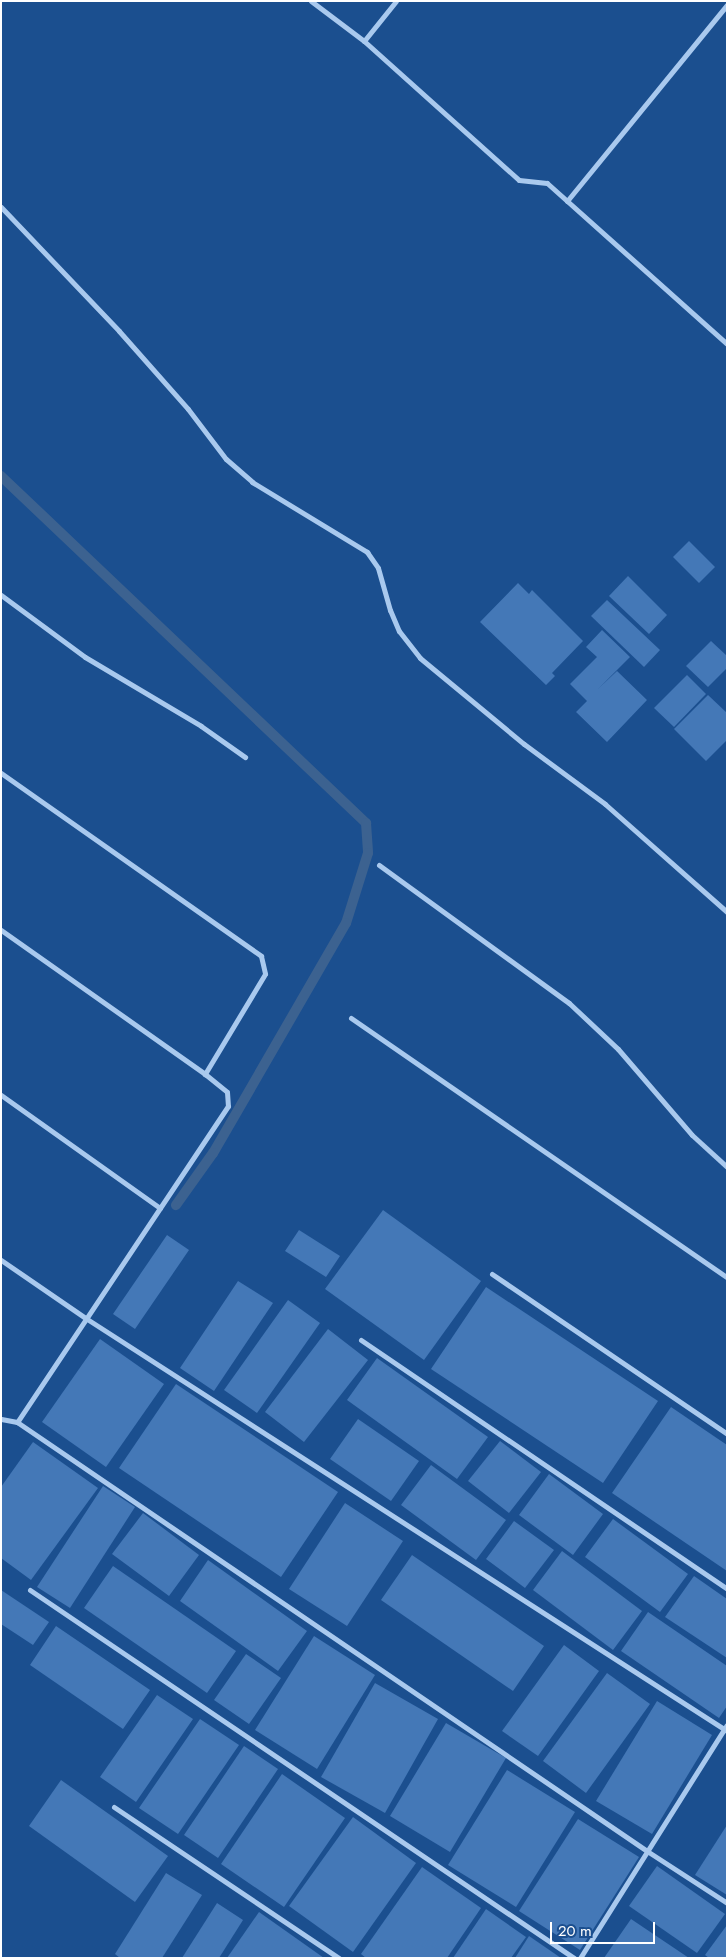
<!DOCTYPE html>
<style>
body{margin:0}
#map{position:relative;width:728px;height:1959px;overflow:hidden;background:#1b4f8f;font-family:Jost,sans-serif}
div>[style]{position:absolute}
.stream>*{height:10px;margin:-5px;padding:0 5px;transform-origin:5px;border-radius:5px;background:#3c6290}
.building>*{inset:0;background:#4478b7}
.street>*{height:5px;margin:-2.5px;padding:0 2.5px;transform-origin:2.5px;border-radius:2.5px;background:#a9c9ee}
span{translate:-50% -50%;white-space:nowrap;text-align:center;line-height:1.15;-webkit-text-stroke:4px #1b4f8f;paint-order:stroke}
.frame{position:absolute;inset:0;border:2px solid #fff;pointer-events:none}
.scale{position:absolute;left:550px;top:1922px;width:105px;height:22px;box-sizing:border-box;border:2px solid #fff;border-top:0;padding-left:6px;font-size:15px;line-height:18px;white-space:nowrap;color:#fff;-webkit-text-stroke:4px #1b4f8f;paint-order:stroke}
</style>
<div id="map">
<div class="stream">
<div style="left:1px;top:476px;width:504px;rotate:43.55deg"></div>
<div style="left:366px;top:823px;width:30px;rotate:86deg"></div>
<div style="left:368px;top:853px;width:73px;rotate:107.4deg"></div>
<div style="left:346px;top:923px;width:266px;rotate:120deg"></div>
<div style="left:213px;top:1153px;width:64px;rotate:125.4deg"></div>
</div>
<div class="building">
<div style="clip-path:polygon(689px 541px,715px 567px,699px 583px,673px 557px)"></div>
<div style="clip-path:polygon(628px 576px,667px 615px,649px 634px,609px 596px)"></div>
<div style="clip-path:polygon(518px 583px,529px 594px,532px 590px,583px 641px,552px 673px,555px 676px,546px 685px,480px 622px)"></div>
<div style="clip-path:polygon(607px 600px,660px 650px,644px 667px,591px 616px)"></div>
<div style="clip-path:polygon(602px 630px,630px 657px,598px 689px,617px 671px,647px 700px,607px 742px,576px 712px,587px 701px,570px 684px,597px 657px,586px 647px)"></div>
<div style="clip-path:polygon(711px 641px,727px 656px,727px 668px,708px 687px,686px 666px)"></div>
<div style="clip-path:polygon(687px 675px,706px 694px,674px 727px,654px 708px)"></div>
<div style="clip-path:polygon(708px 695px,727px 713px,727px 740px,706px 761px,674px 729px)"></div>
<div style="clip-path:polygon(383px 1210px,481px 1281px,424px 1360px,325px 1289px)"></div>
<div style="clip-path:polygon(299px 1230px,340px 1256px,326px 1277px,285px 1251px)"></div>
<div style="clip-path:polygon(167px 1235px,189px 1250px,135px 1329px,113px 1314px)"></div>
<div style="clip-path:polygon(238px 1281px,273px 1303px,214px 1391px,180px 1368px)"></div>
<div style="clip-path:polygon(486px 1287px,658px 1401px,603px 1483px,431px 1369px)"></div>
<div style="clip-path:polygon(288px 1300px,320px 1323px,257px 1413px,224px 1390px)"></div>
<div style="clip-path:polygon(328px 1329px,368px 1360px,304px 1442px,265px 1412px)"></div>
<div style="clip-path:polygon(100px 1339px,164px 1384px,106px 1467px,42px 1422px)"></div>
<div style="clip-path:polygon(377px 1358px,488px 1437px,457px 1479px,347px 1400px)"></div>
<div style="clip-path:polygon(176px 1384px,338px 1492px,281px 1577px,119px 1468px)"></div>
<div style="clip-path:polygon(671px 1407px,727px 1445px,727px 1571px,612px 1493px)"></div>
<div style="clip-path:polygon(358px 1419px,419px 1461px,391px 1501px,330px 1459px)"></div>
<div style="clip-path:polygon(500px 1441px,541px 1472px,509px 1513px,468px 1481px)"></div>
<div style="clip-path:polygon(33px 1442px,98px 1488px,31px 1580px,1px 1558px,1px 1487px)"></div>
<div style="clip-path:polygon(431px 1465px,506px 1520px,476px 1560px,401px 1505px)"></div>
<div style="clip-path:polygon(549px 1474px,603px 1514px,573px 1555px,519px 1515px)"></div>
<div style="clip-path:polygon(103px 1486px,135px 1507px,70px 1608px,37px 1587px)"></div>
<div style="clip-path:polygon(345px 1503px,403px 1541px,347px 1626px,289px 1589px)"></div>
<div style="clip-path:polygon(143px 1513px,199px 1555px,169px 1596px,112px 1554px)"></div>
<div style="clip-path:polygon(613px 1519px,688px 1574px,660px 1612px,585px 1557px)"></div>
<div style="clip-path:polygon(514px 1521px,554px 1550px,525px 1588px,486px 1559px)"></div>
<div style="clip-path:polygon(562px 1551px,642px 1611px,613px 1650px,533px 1590px)"></div>
<div style="clip-path:polygon(412px 1555px,544px 1646px,513px 1691px,381px 1600px)"></div>
<div style="clip-path:polygon(208px 1560px,307px 1631px,278px 1671px,180px 1601px)"></div>
<div style="clip-path:polygon(113px 1566px,236px 1651px,207px 1693px,84px 1608px)"></div>
<div style="clip-path:polygon(694px 1576px,727px 1599px,727px 1658px,665px 1617px)"></div>
<div style="clip-path:polygon(1px 1590px,49px 1622px,33px 1645px,1px 1624px)"></div>
<div style="clip-path:polygon(648px 1612px,727px 1666px,727px 1706px,719px 1718px,621px 1651px)"></div>
<div style="clip-path:polygon(56px 1626px,150px 1690px,123px 1729px,30px 1665px)"></div>
<div style="clip-path:polygon(314px 1636px,375px 1675px,317px 1769px,255px 1730px)"></div>
<div style="clip-path:polygon(564px 1645px,599px 1671px,538px 1756px,502px 1731px)"></div>
<div style="clip-path:polygon(246px 1654px,281px 1678px,249px 1724px,214px 1700px)"></div>
<div style="clip-path:polygon(607px 1673px,650px 1704px,586px 1793px,543px 1761px)"></div>
<div style="clip-path:polygon(375px 1683px,438px 1719px,385px 1813px,321px 1777px)"></div>
<div style="clip-path:polygon(157px 1695px,193px 1719px,136px 1802px,100px 1777px)"></div>
<div style="clip-path:polygon(657px 1701px,712px 1735px,652px 1834px,596px 1801px)"></div>
<div style="clip-path:polygon(200px 1719px,239px 1745px,178px 1834px,139px 1808px)"></div>
<div style="clip-path:polygon(446px 1723px,506px 1758px,450px 1852px,390px 1816px)"></div>
<div style="clip-path:polygon(244px 1746px,278px 1769px,218px 1858px,184px 1835px)"></div>
<div style="clip-path:polygon(507px 1770px,575px 1812px,516px 1907px,448px 1865px)"></div>
<div style="clip-path:polygon(282px 1774px,345px 1818px,284px 1907px,221px 1864px)"></div>
<div style="clip-path:polygon(61px 1780px,168px 1856px,135px 1902px,29px 1826px)"></div>
<div style="clip-path:polygon(353px 1817px,416px 1863px,353px 1952px,289px 1906px)"></div>
<div style="clip-path:polygon(578px 1819px,639px 1857px,580px 1950px,519px 1911px)"></div>
<div style="clip-path:polygon(727px 1825px,727px 1895px,695px 1875px)"></div>
<div style="clip-path:polygon(657px 1866px,725px 1914px,697px 1953px,629px 1906px)"></div>
<div style="clip-path:polygon(422px 1867px,481px 1908px,447px 1958px,366px 1958px,361px 1954px)"></div>
<div style="clip-path:polygon(166px 1873px,202px 1895px,162px 1958px,120px 1958px,115px 1954px)"></div>
<div style="clip-path:polygon(217px 1903px,243px 1920px,219px 1958px,182px 1958px)"></div>
<div style="clip-path:polygon(486px 1909px,526px 1937px,511px 1958px,453px 1958px)"></div>
<div style="clip-path:polygon(259px 1912px,324px 1958px,227px 1958px)"></div>
<div style="clip-path:polygon(631px 1919px,689px 1958px,604px 1958px)"></div>
<div style="clip-path:polygon(727px 1925px,727px 1958px,709px 1958px,705px 1955px)"></div>
<div style="clip-path:polygon(529px 1936px,561px 1958px,515px 1958px)"></div>
</div>
<div class="street">
<div style="left:311px;top:1px;width:66px;rotate:37deg"></div>
<div style="left:364px;top:41px;width:208px;rotate:41.9deg"></div>
<div style="left:519px;top:180px;width:28px;rotate:6deg"></div>
<div style="left:547px;top:183px;width:241px;rotate:41.8deg"></div>
<div style="left:364px;top:41px;width:51px;rotate:-51.3deg"></div>
<div style="left:567px;top:201px;width:253px;rotate:-50.8deg"></div>
<div style="left:1px;top:207px;width:171px;rotate:46.4deg"></div>
<div style="left:119px;top:331px;width:104px;rotate:48.5deg"></div>
<div style="left:188px;top:409px;width:63px;rotate:52.8deg"></div>
<div style="left:226px;top:459px;width:35px;rotate:41deg"></div>
<div style="left:252px;top:482px;width:135px;rotate:31.3deg"></div>
<div style="left:367px;top:552px;width:19px;rotate:55deg"></div>
<div style="left:378px;top:568px;width:44px;rotate:74.1deg"></div>
<div style="left:390px;top:610px;width:23px;rotate:67deg"></div>
<div style="left:399px;top:631px;width:34px;rotate:52deg"></div>
<div style="left:420px;top:658px;width:135px;rotate:39.6deg"></div>
<div style="left:524px;top:744px;width:101px;rotate:36.5deg"></div>
<div style="left:605px;top:804px;width:163px;rotate:41.5deg"></div>
<div style="left:1px;top:595px;width:104px;rotate:36.4deg"></div>
<div style="left:85px;top:657px;width:135px;rotate:30.7deg"></div>
<div style="left:201px;top:726px;width:54px;rotate:35.2deg"></div>
<div style="left:1px;top:773px;width:318px;rotate:35.1deg"></div>
<div style="left:261px;top:956px;width:18px;rotate:77deg"></div>
<div style="left:265px;top:974px;width:117px;rotate:121deg"></div>
<div style="left:379px;top:865px;width:235px;rotate:36deg"></div>
<div style="left:569px;top:1003px;width:67px;rotate:43.2deg"></div>
<div style="left:618px;top:1049px;width:113px;rotate:49.3deg"></div>
<div style="left:692px;top:1135px;width:47px;rotate:42.4deg"></div>
<div style="left:1px;top:930px;width:250px;rotate:35.2deg"></div>
<div style="left:205px;top:1074px;width:28px;rotate:39deg"></div>
<div style="left:227px;top:1092px;width:14px;rotate:86deg"></div>
<div style="left:228px;top:1106px;width:380px;rotate:123.7deg"></div>
<div style="left:17px;top:1422px;width:16px;rotate:-169deg"></div>
<div style="left:351px;top:1018px;width:457px;rotate:34.6deg"></div>
<div style="left:1px;top:1095px;width:195px;rotate:35.4deg"></div>
<div style="left:1px;top:1260px;width:104px;rotate:34.5deg"></div>
<div style="left:87px;top:1319px;width:761px;rotate:32.77deg"></div>
<div style="left:492px;top:1274px;width:284px;rotate:34.2deg"></div>
<div style="left:361px;top:1340px;width:443px;rotate:34.2deg"></div>
<div style="left:17px;top:1422px;width:762px;rotate:34.25deg"></div>
<div style="left:647px;top:1851px;width:95px;rotate:33deg"></div>
<div style="left:30px;top:1590px;width:657px;rotate:34.08deg"></div>
<div style="left:114px;top:1807px;width:271px;rotate:33.9deg"></div>
<div style="left:580px;top:1958px;width:275px;rotate:-57.8deg"></div>
</div>
<div class="frame"></div>
<div class="scale">20 m</div>
</div>
